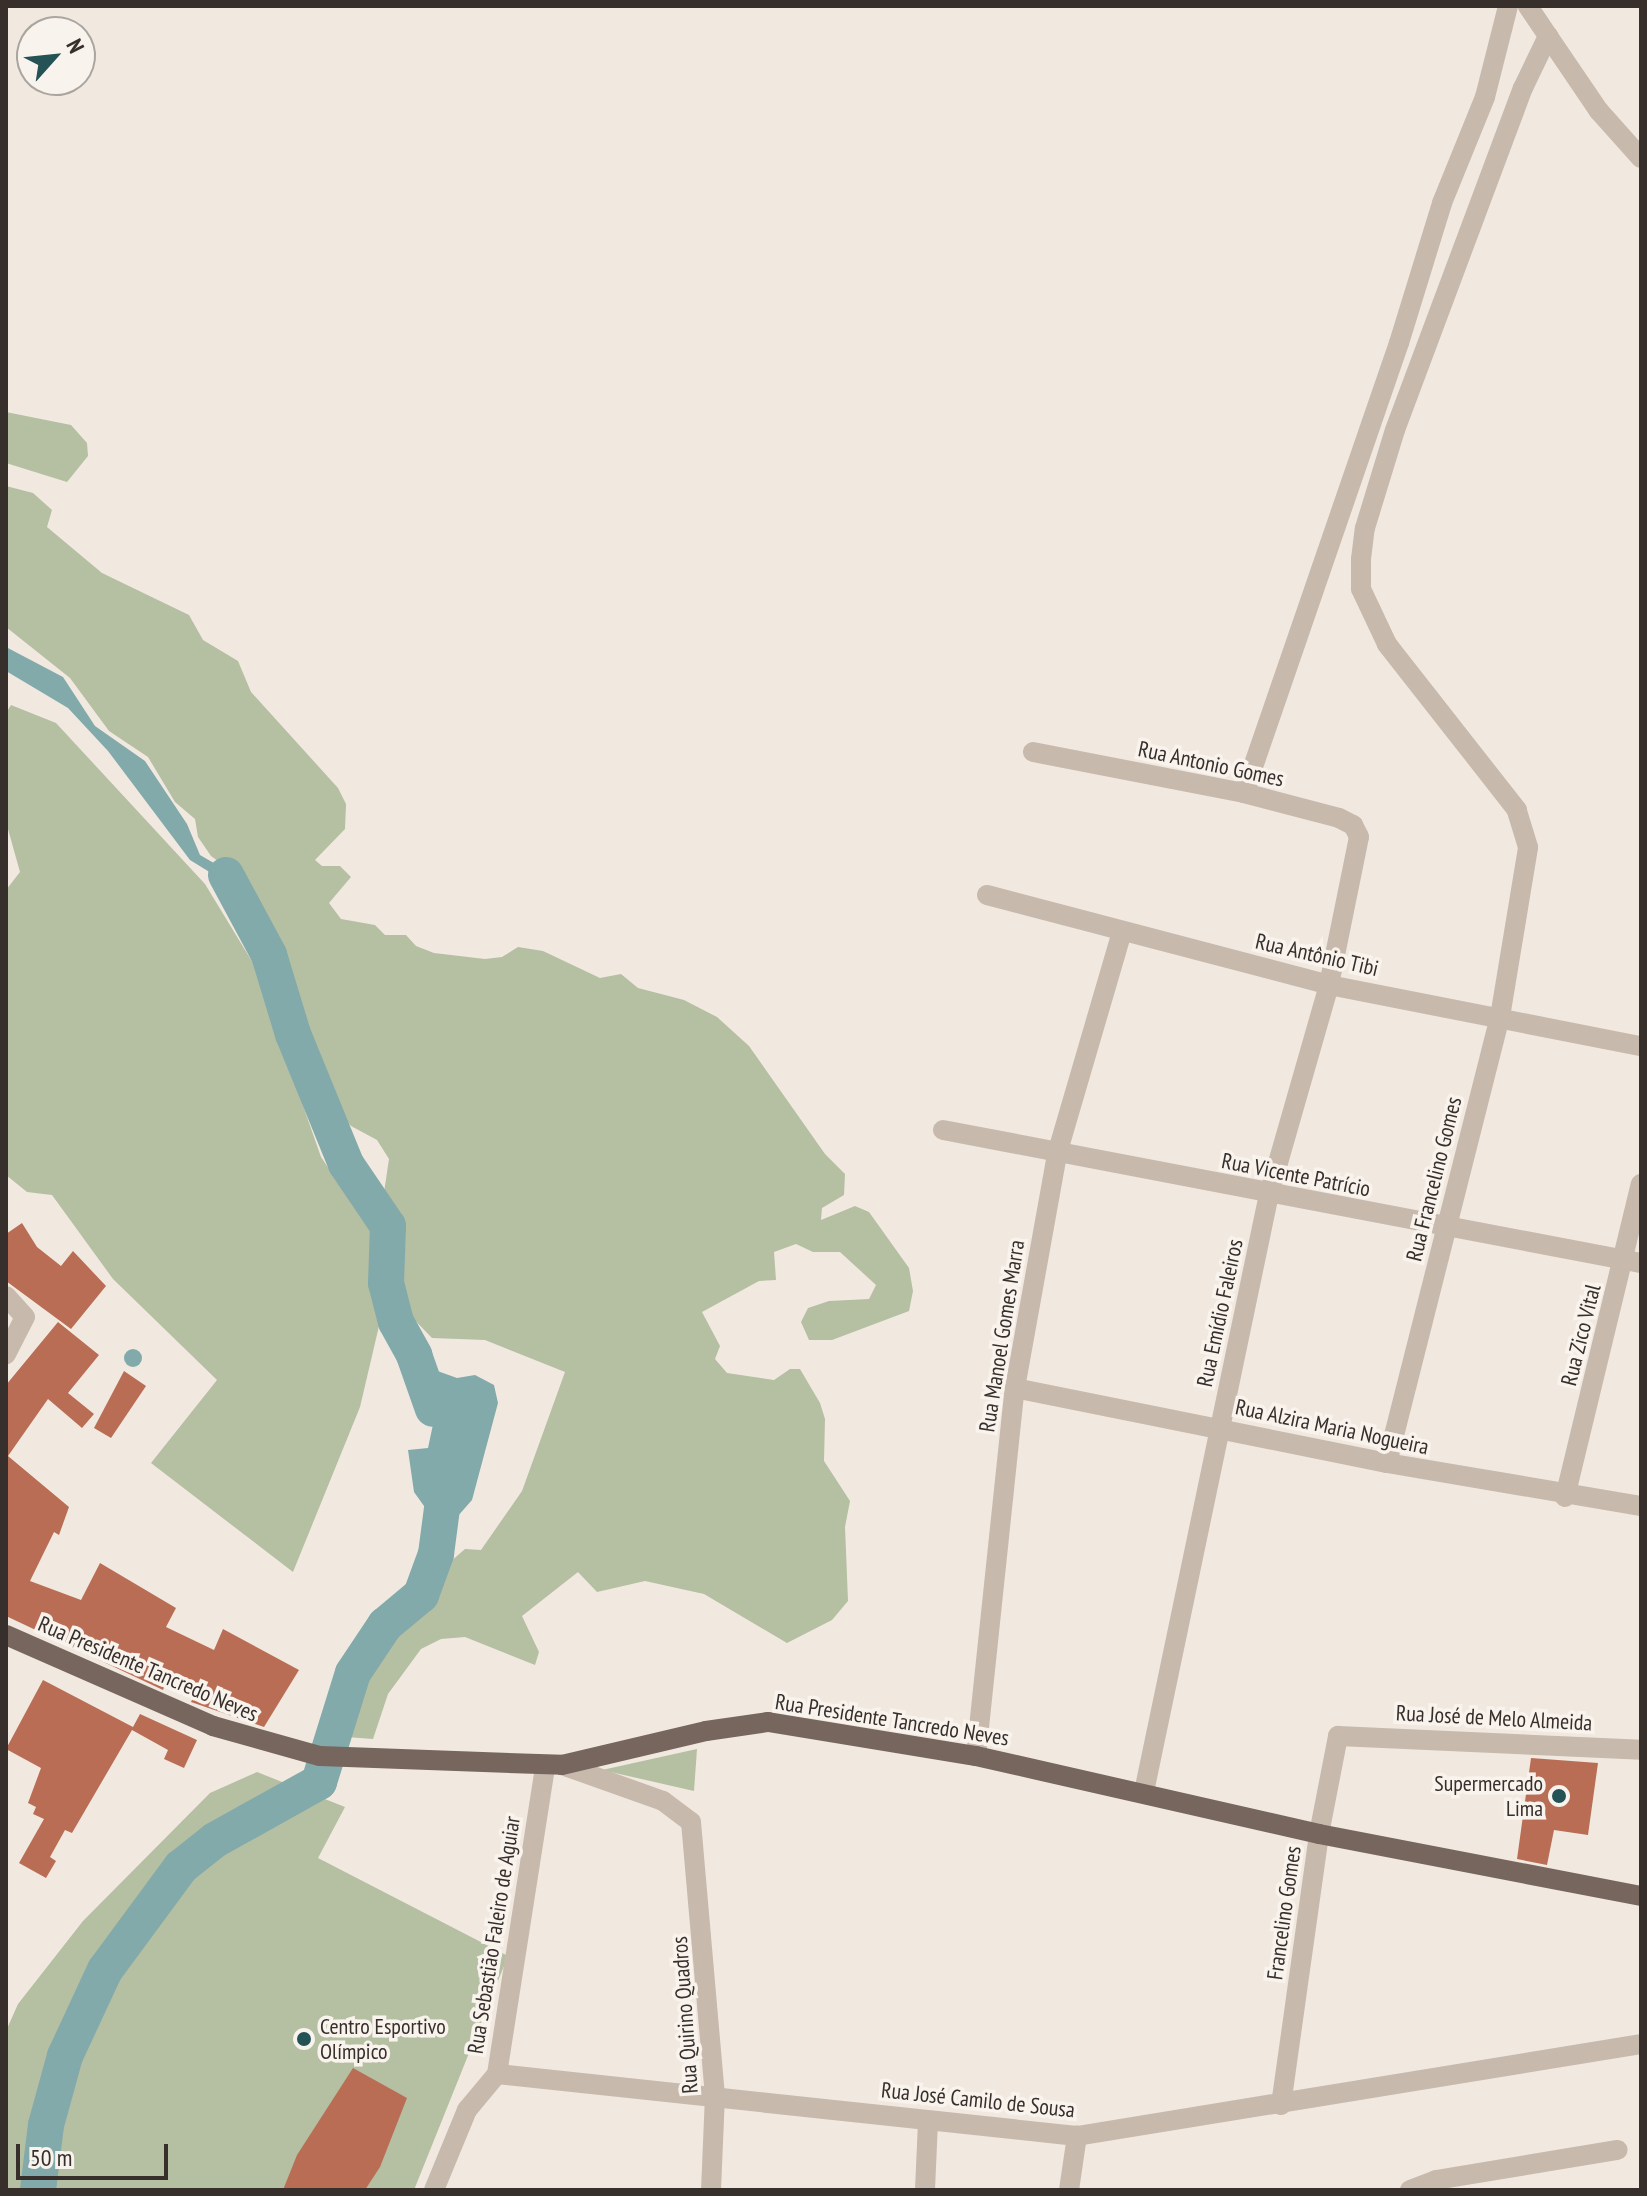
<!DOCTYPE html>
<meta charset="utf-8">
<style>
body{margin:0}
#map{position:relative;width:1647px;height:2196px;overflow:hidden;background:#f1e9e0;font-family:"PT Sans Narrow",sans-serif}
div>[style]{position:absolute}
.green>*{inset:0;background:#b5bfa2}
.water>*{inset:0;background:#82aaab}
.round{border-radius:50%}
.river>*{height:36px;margin:-18px;padding:0 18px;transform-origin:18px;border-radius:18px;background:#82aaab}
.building>*{inset:0;background:#ba6d55}
.minor>*{height:20px;margin:-10px;padding:0 10px;transform-origin:10px;border-radius:10px;background:#c8b9ad}
.major>*{height:20px;margin:-10px;padding:0 10px;transform-origin:10px;border-radius:10px;background:#77665e}
.dots>*{width:22px;height:22px;translate:-50% -50%;box-sizing:border-box;border:4px solid #f9f3ed;border-radius:50%}
span{translate:-50% -50%;white-space:nowrap;text-align:center;line-height:1.15;-webkit-text-stroke:7px #f9f3ed;paint-order:stroke}
.street-label{font-size:22px;color:#372f2b}
.poi-label{font-size:22px;color:#372f2b}
.right{translate:-100% -50%;text-align:right}
.left{translate:0 -50%;text-align:left}
.frame{position:absolute;inset:0;border:8px solid #372f2b;pointer-events:none}
.north{position:absolute;left:16px;top:16px;width:80px;height:80px;box-sizing:border-box;background:#f9f3ed;border:2px solid #aba59f;border-radius:50%;rotate:63deg;font-size:22px;font-weight:700;line-height:32px;text-align:center;color:#372f2b}
.north::after{content:'';display:block;margin:auto;width:28px;height:36px;background:#245255;clip-path:polygon(50% 0,100% 100%,50% 72%,0 100%)}
.scale{position:absolute;left:16px;top:2144px;width:152px;height:36px;box-sizing:border-box;border:4px solid #372f2b;border-top:0;padding-left:10px;font-size:24px;line-height:28px;white-space:nowrap;color:#372f2b;-webkit-text-stroke:6px #f9f3ed;paint-order:stroke}
</style>
<div id="map">
<div class="green">
<div style="clip-path:polygon(6px 412px,71px 425px,87px 443px,88px 456px,67px 482px,6px 463px)"></div>
<div style="clip-path:polygon(6px 486px,33px 493px,52px 510px,47px 527px,102px 573px,189px 615px,203px 640px,238px 661px,251px 692px,338px 788px,346px 804px,345px 829px,315px 860px,322px 866px,340px 866px,351px 877px,329px 903px,341px 919px,375px 925px,385px 935px,406px 935px,416px 946px,434px 953px,485px 959px,502px 957px,518px 947px,543px 951px,600px 978px,621px 974px,638px 988px,684px 1000px,717px 1017px,749px 1046px,825px 1154px,845px 1174px,844px 1195px,822px 1208px,821px 1220px,855px 1206px,869px 1212px,909px 1268px,913px 1291px,909px 1311px,832px 1340px,809px 1340px,801px 1322px,808px 1308px,829px 1301px,869px 1299px,876px 1285px,840px 1252px,813px 1252px,796px 1244px,774px 1252px,776px 1280px,759px 1281px,702px 1312px,720px 1346px,715px 1359px,727px 1373px,774px 1380px,790px 1369px,800px 1369px,820px 1403px,825px 1419px,824px 1461px,850px 1501px,845px 1527px,848px 1601px,832px 1620px,787px 1643px,704px 1594px,645px 1581px,597px 1592px,578px 1572px,522px 1616px,539px 1652px,535px 1665px,465px 1637px,441px 1639px,421px 1649px,388px 1694px,373px 1739px,346px 1737px,363px 1682px,397px 1628px,422px 1605px,442px 1569px,465px 1549px,481px 1550px,522px 1491px,565px 1372px,485px 1340px,432px 1338px,405px 1310px,401px 1221px,383px 1199px,389px 1159px,377px 1140px,351px 1126px,336px 1108px,304px 1028px,280px 948px,256px 918px,233px 872px,211px 856px,198px 837px,195px 819px,175px 802px,148px 757px,109px 731px,70px 678px,6px 627px)"></div>
<div style="clip-path:polygon(11px 705px,56px 723px,205px 884px,253px 963px,321px 1157px,374px 1235px,379px 1326px,360px 1407px,293px 1572px,151px 1463px,217px 1380px,113px 1279px,52px 1195px,27px 1192px,6px 1175px,6px 890px,20px 872px,6px 822px,6px 713px)"></div>
<div style="clip-path:polygon(697px 1749px,694px 1791px,602px 1770px)"></div>
<div style="clip-path:polygon(257px 1772px,345px 1807px,318px 1858px,508px 1956px,414px 2190px,6px 2190px,6px 2031px,18px 2004px,83px 1921px,210px 1793px)"></div>
</div>
<div class="water">
<div style="clip-path:polygon(6px 647px,63px 677px,95px 726px,145px 761px,187px 824px,200px 855px,231px 873px,249px 921px,224px 881px,190px 860px,108px 751px,68px 708px,6px 671px)"></div>
<div class="round" style="left:124px;top:1349px;width:18px;height:18px"></div>
<div style="clip-path:polygon(418px 1364px,457px 1378px,475px 1375px,494px 1385px,498px 1403px,472px 1500px,457px 1517px,447px 1520px,424px 1506px,414px 1492px,408px 1450px,428px 1448px,435px 1415px,421px 1392px)"></div>
</div>
<div class="river">
<div style="left:226px;top:875px;width:91px;rotate:61.7deg"></div>
<div style="left:269px;top:955px;width:83px;rotate:73.1deg"></div>
<div style="left:293px;top:1034px;width:140px;rotate:67.8deg"></div>
<div style="left:346px;top:1164px;width:75px;rotate:55.9deg"></div>
<div style="left:388px;top:1226px;width:57px;rotate:92deg"></div>
<div style="left:386px;top:1283px;width:40px;rotate:75.6deg"></div>
<div style="left:396px;top:1322px;width:38px;rotate:61deg"></div>
<div style="left:414px;top:1355px;width:57px;rotate:70.6deg"></div>
<div style="left:38px;top:2190px;width:65px;rotate:-83deg"></div>
<div style="left:46px;top:2125px;width:72px;rotate:-74.6deg"></div>
<div style="left:65px;top:2056px;width:95px;rotate:-65.1deg"></div>
<div style="left:105px;top:1970px;width:128px;rotate:-53.6deg"></div>
<div style="left:181px;top:1867px;width:43px;rotate:-38.5deg"></div>
<div style="left:215px;top:1840px;width:119px;rotate:-29.1deg"></div>
<div style="left:319px;top:1782px;width:114px;rotate:-72.7deg"></div>
<div style="left:353px;top:1673px;width:58px;rotate:-56.3deg"></div>
<div style="left:385px;top:1625px;width:47px;rotate:-39.8deg"></div>
<div style="left:421px;top:1595px;width:44px;rotate:-69.9deg"></div>
<div style="left:436px;top:1554px;width:85px;rotate:-82.5deg"></div>
</div>
<div class="building">
<div style="clip-path:polygon(22px 1223px,37px 1247px,61px 1266px,73px 1251px,106px 1286px,71px 1329px,6px 1281px,6px 1234px)"></div>
<div style="clip-path:polygon(58px 1322px,99px 1355px,68px 1393px,94px 1414px,82px 1428px,48px 1399px,8px 1456px,69px 1507px,59px 1535px,54px 1532px,30px 1581px,81px 1600px,100px 1563px,176px 1608px,166px 1627px,214px 1650px,223px 1629px,299px 1670px,264px 1727px,191px 1702px,197px 1689px,168px 1677px,163px 1690px,6px 1616px,6px 1385px)"></div>
<div style="clip-path:polygon(124px 1371px,146px 1386px,111px 1438px,94px 1428px)"></div>
<div style="clip-path:polygon(43px 1680px,133px 1727px,140px 1714px,197px 1740px,184px 1768px,164px 1759px,168px 1750px,132px 1730px,72px 1833px,65px 1830px,50px 1857px,56px 1861px,46px 1878px,19px 1863px,44px 1819px,33px 1814px,36px 1807px,28px 1803px,41px 1768px,6px 1749px)"></div>
<div style="clip-path:polygon(1531px 1758px,1598px 1763px,1588px 1835px,1554px 1830px,1547px 1865px,1517px 1859px)"></div>
<div style="clip-path:polygon(353px 2068px,407px 2098px,380px 2167px,365px 2190px,283px 2190px,297px 2155px)"></div>
</div>
<div class="minor">
<div style="left:1548px;top:36px;width:91px;rotate:55.8deg"></div>
<div style="left:1599px;top:111px;width:63px;rotate:48.2deg"></div>
<div style="left:1033px;top:752px;width:215px;rotate:11deg"></div>
<div style="left:1244px;top:793px;width:98px;rotate:14.7deg"></div>
<div style="left:1339px;top:818px;width:16px;rotate:27deg"></div>
<div style="left:1353px;top:825px;width:13px;rotate:63deg"></div>
<div style="left:1359px;top:837px;width:151px;rotate:101.5deg"></div>
<div style="left:1329px;top:985px;width:217px;rotate:106deg"></div>
<div style="left:1269px;top:1194px;width:611px;rotate:101.81deg"></div>
<div style="left:1244px;top:793px;width:476px;rotate:-71deg"></div>
<div style="left:1399px;top:343px;width:146px;rotate:-72.9deg"></div>
<div style="left:1442px;top:203px;width:114px;rotate:-67.9deg"></div>
<div style="left:1485px;top:97px;width:94px;rotate:-75.8deg"></div>
<div style="left:987px;top:895px;width:354px;rotate:14.7deg"></div>
<div style="left:1329px;top:985px;width:318px;rotate:11.1deg"></div>
<div style="left:943px;top:1130px;width:711px;rotate:10.79deg"></div>
<div style="left:6px;top:1296px;width:28px;rotate:48deg"></div>
<div style="left:25px;top:1317px;width:42px;rotate:117.2deg"></div>
<div style="left:1015px;top:1388px;width:379px;rotate:11.4deg"></div>
<div style="left:1387px;top:1463px;width:258px;rotate:9.6deg"></div>
<div style="left:1387px;top:1463px;width:460px;rotate:-75.8deg"></div>
<div style="left:1500px;top:1017px;width:172px;rotate:-80.6deg"></div>
<div style="left:1528px;top:847px;width:39px;rotate:-107deg"></div>
<div style="left:1517px;top:810px;width:211px;rotate:-128.1deg"></div>
<div style="left:1387px;top:644px;width:61px;rotate:-115.3deg"></div>
<div style="left:1361px;top:589px;width:30px;rotate:-90deg"></div>
<div style="left:1361px;top:559px;width:31px;rotate:-83deg"></div>
<div style="left:1365px;top:528px;width:102px;rotate:-73deg"></div>
<div style="left:1395px;top:430px;width:365px;rotate:-69.5deg"></div>
<div style="left:1523px;top:88px;width:58px;rotate:-64.3deg"></div>
<div style="left:1548px;top:36px;width:36px;rotate:-124deg"></div>
<div style="left:1565px;top:1497px;width:322px;rotate:-76.4deg"></div>
<div style="left:976px;top:1756px;width:370px;rotate:-84deg"></div>
<div style="left:1015px;top:1388px;width:238px;rotate:-79.8deg"></div>
<div style="left:1057px;top:1154px;width:231px;rotate:-73.7deg"></div>
<div style="left:562px;top:1765px;width:107px;rotate:19.6deg"></div>
<div style="left:663px;top:1801px;width:35px;rotate:37deg"></div>
<div style="left:691px;top:1822px;width:274px;rotate:85deg"></div>
<div style="left:715px;top:2095px;width:95px;rotate:92.4deg"></div>
<div style="left:497px;top:2074px;width:583px;rotate:6.1deg"></div>
<div style="left:1077px;top:2136px;width:571px;rotate:-9.26deg"></div>
<div style="left:1281px;top:2105px;width:274px;rotate:-82deg"></div>
<div style="left:1319px;top:1834px;width:100px;rotate:-79deg"></div>
<div style="left:1338px;top:1736px;width:303px;rotate:2.6deg"></div>
<div style="left:434px;top:2190px;width:87px;rotate:-67.6deg"></div>
<div style="left:467px;top:2110px;width:47px;rotate:-50.2deg"></div>
<div style="left:497px;top:2074px;width:312px;rotate:-81.1deg"></div>
<div style="left:925px;top:2190px;width:69px;rotate:-87.5deg"></div>
<div style="left:1069px;top:2190px;width:55px;rotate:-81.6deg"></div>
<div style="left:1410px;top:2190px;width:28px;rotate:-21deg"></div>
<div style="left:1436px;top:2180px;width:184px;rotate:-9.4deg"></div>
</div>
<div class="major">
<div style="left:6px;top:1635px;width:226px;rotate:23.7deg"></div>
<div style="left:213px;top:1726px;width:111px;rotate:15.7deg"></div>
<div style="left:320px;top:1756px;width:242px;rotate:2.1deg"></div>
<div style="left:562px;top:1765px;width:148px;rotate:-13.3deg"></div>
<div style="left:706px;top:1731px;width:63px;rotate:-8.3deg"></div>
<div style="left:768px;top:1722px;width:211px;rotate:9.3deg"></div>
<div style="left:976px;top:1756px;width:352px;rotate:12.8deg"></div>
<div style="left:1319px;top:1834px;width:328px;rotate:10.9deg"></div>
</div>
<div class="dots">
<div style="left:1559px;top:1796px;background:#245255"></div>
<div style="left:304px;top:2039px;background:#245255"></div>
</div>
<div class="street-label">
<span style="left:1211px;top:764px;rotate:12deg">Rua Antonio Gomes</span>
<span style="left:1317px;top:955px;rotate:13deg">Rua Antônio Tibi</span>
<span style="left:1296px;top:1175px;rotate:11deg">Rua Vicente Patrício</span>
<span style="left:1434px;top:1179px;rotate:-76deg">Rua Francelino Gomes</span>
<span style="left:1220px;top:1313px;rotate:-78deg">Rua Emídio Faleiros</span>
<span style="left:1581px;top:1335px;rotate:-76deg">Rua Zico Vital</span>
<span style="left:1002px;top:1336px;rotate:-81deg">Rua Manoel Gomes Marra</span>
<span style="left:1332px;top:1427px;rotate:12deg">Rua Alzira Maria Nogueira</span>
<span style="left:148px;top:1669px;rotate:23deg">Rua Presidente Tancredo Neves</span>
<span style="left:1494px;top:1718px;rotate:3deg">Rua José de Melo Almeida</span>
<span style="left:892px;top:1720px;rotate:9deg">Rua Presidente Tancredo Neves</span>
<span style="left:1284px;top:1913px;rotate:-82deg">Francelino Gomes</span>
<span style="left:494px;top:1935px;rotate:-81deg">Rua Sebastião Faleiro de Aguiar</span>
<span style="left:685px;top:2015px;rotate:-94deg">Rua Quirino Quadros</span>
<span style="left:978px;top:2100px;rotate:6deg">Rua José Camilo de Sousa</span>
</div>
<div class="poi-label">
<span class="right" style="left:1543px;top:1796px">Supermercado<br>Lima</span>
<span class="left" style="left:320px;top:2039px">Centro Esportivo<br>Olímpico</span>
</div>
<div class="frame"></div>
<div class="north">N</div>
<div class="scale">50 m</div>
</div>
